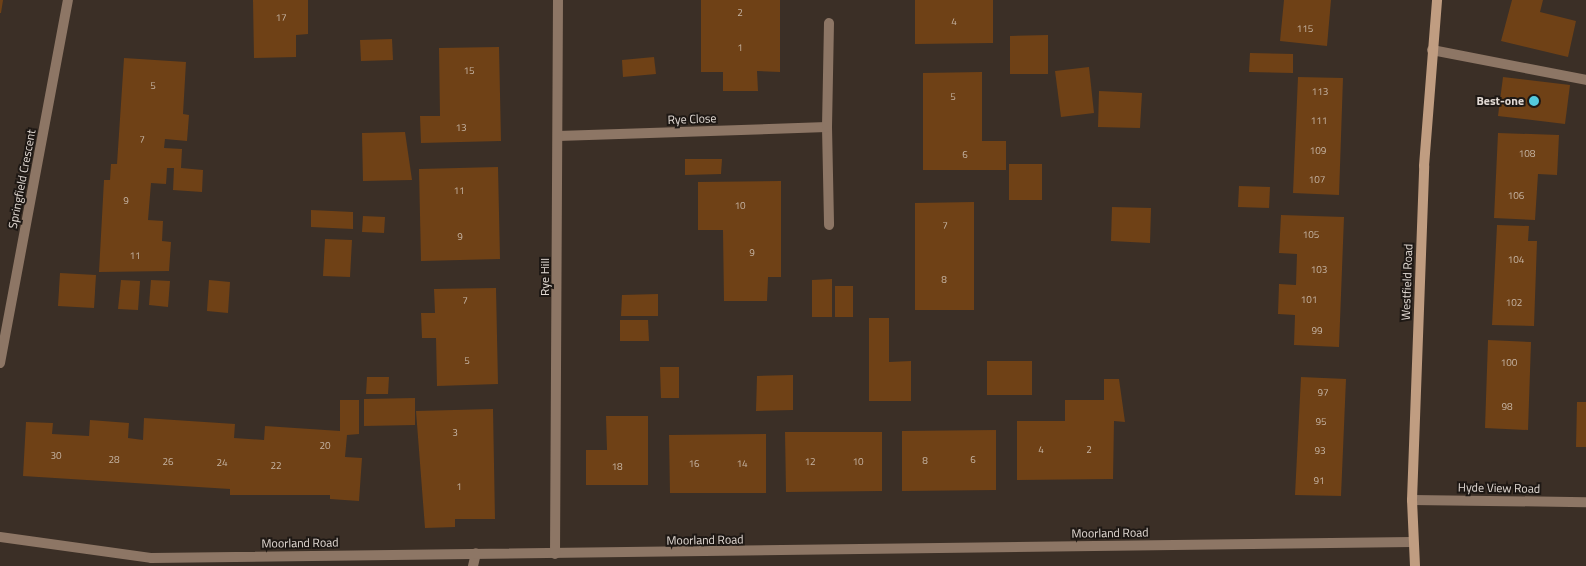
<!DOCTYPE html>
<style>
body{margin:0}
#map{position:relative;width:1586px;height:566px;overflow:hidden;background:#3b2f26;font-family:"Titillium Web",sans-serif}
div>[style]{position:absolute}
.building>*{inset:0;background:#6f4116}
.lane>*{height:10px;margin:-5px;padding:0 5px;transform-origin:5px;border-radius:5px;background:#8d7665}
.street>*{height:10px;margin:-5px;padding:0 5px;transform-origin:5px;border-radius:5px;background:#8d7665}
.secondary>*{height:10px;margin:-5px;padding:0 5px;transform-origin:5px;border-radius:5px;background:#c09d81}
.dots>*{width:14px;height:14px;translate:-50% -50%;box-sizing:border-box;border:2px solid #1e1814;border-radius:50%}
span{translate:-50% -50%;white-space:nowrap;text-align:center;line-height:1.15;-webkit-text-stroke:4px #1e1814;paint-order:stroke}
.number-label{font-size:10px;color:#c5b4a4}
.number-label span{-webkit-text-stroke-width:0}
.poi-label{font-size:12px;color:#e2dad4;font-weight:700}
.right{translate:-100% -50%;text-align:right}
.street-label{font-size:12px;color:#e2dad4}
</style>
<div id="map">
<div class="building">
<div style="clip-path:polygon(0 0,3px 0,1px 13px,0 13px)"></div>
<div style="clip-path:polygon(253px 0,308px 0,308px 34px,296px 35px,296px 57px,254px 58px)"></div>
<div style="clip-path:polygon(701px 0,780px 0,780px 72px,757px 71px,758px 91px,723px 91px,723px 72px,701px 72px)"></div>
<div style="clip-path:polygon(915px 0,993px 0,993px 43px,915px 44px)"></div>
<div style="clip-path:polygon(1284px 0,1331px 0,1327px 46px,1280px 41px)"></div>
<div style="clip-path:polygon(1512px 0,1543px 0,1540px 12px,1576px 21px,1568px 57px,1501px 41px)"></div>
<div style="clip-path:polygon(1048px 35px,1048px 74px,1010px 74px,1010px 36px)"></div>
<div style="clip-path:polygon(392px 39px,393px 60px,361px 61px,360px 40px)"></div>
<div style="clip-path:polygon(499px 47px,501px 141px,421px 143px,420px 116px,440px 116px,439px 48px)"></div>
<div style="clip-path:polygon(1250px 53px,1293px 54px,1293px 73px,1249px 72px)"></div>
<div style="clip-path:polygon(654px 57px,656px 74px,623px 77px,622px 60px)"></div>
<div style="clip-path:polygon(124px 58px,186px 62px,183px 114px,189px 115px,187px 141px,165px 139px,164px 148px,182px 149px,181px 168px,203px 170px,202px 192px,173px 190px,174px 168px,167px 168px,166px 184px,151px 183px,148px 220px,163px 221px,162px 241px,171px 242px,169px 271px,99px 272px,104px 180px,110px 180px,111px 164px,117px 164px)"></div>
<div style="clip-path:polygon(1089px 67px,1094px 113px,1061px 117px,1055px 71px)"></div>
<div style="clip-path:polygon(982px 72px,982px 141px,1006px 141px,1006px 170px,923px 170px,923px 73px)"></div>
<div style="clip-path:polygon(1298px 77px,1343px 78px,1339px 195px,1293px 193px)"></div>
<div style="clip-path:polygon(1503px 77px,1570px 85px,1565px 124px,1498px 116px)"></div>
<div style="clip-path:polygon(1099px 91px,1142px 93px,1140px 128px,1098px 127px)"></div>
<div style="clip-path:polygon(405px 132px,412px 180px,363px 181px,362px 133px)"></div>
<div style="clip-path:polygon(1498px 133px,1559px 135px,1557px 175px,1538px 174px,1535px 220px,1494px 218px)"></div>
<div style="clip-path:polygon(685px 159px,722px 159px,721px 174px,685px 175px)"></div>
<div style="clip-path:polygon(1009px 164px,1042px 164px,1042px 200px,1009px 200px)"></div>
<div style="clip-path:polygon(498px 167px,500px 259px,421px 261px,419px 169px)"></div>
<div style="clip-path:polygon(781px 181px,781px 277px,768px 277px,767px 301px,724px 301px,723px 230px,698px 230px,698px 182px)"></div>
<div style="clip-path:polygon(1239px 186px,1270px 187px,1269px 208px,1238px 207px)"></div>
<div style="clip-path:polygon(974px 202px,974px 310px,915px 310px,915px 203px)"></div>
<div style="clip-path:polygon(1112px 207px,1151px 208px,1150px 243px,1111px 241px)"></div>
<div style="clip-path:polygon(311px 210px,353px 212px,353px 229px,311px 227px)"></div>
<div style="clip-path:polygon(1281px 215px,1344px 217px,1339px 347px,1294px 345px,1295px 315px,1278px 314px,1279px 284px,1296px 285px,1297px 254px,1279px 253px)"></div>
<div style="clip-path:polygon(363px 216px,385px 217px,384px 233px,362px 232px)"></div>
<div style="clip-path:polygon(1497px 225px,1529px 226px,1528px 241px,1537px 241px,1534px 326px,1492px 325px)"></div>
<div style="clip-path:polygon(325px 239px,352px 240px,350px 277px,323px 276px)"></div>
<div style="clip-path:polygon(60px 273px,96px 275px,94px 308px,58px 306px)"></div>
<div style="clip-path:polygon(832px 279px,832px 317px,812px 317px,812px 280px)"></div>
<div style="clip-path:polygon(121px 280px,140px 281px,138px 310px,118px 309px)"></div>
<div style="clip-path:polygon(151px 280px,170px 281px,168px 307px,149px 305px)"></div>
<div style="clip-path:polygon(209px 280px,230px 282px,228px 313px,207px 311px)"></div>
<div style="clip-path:polygon(835px 286px,853px 286px,853px 317px,835px 317px)"></div>
<div style="clip-path:polygon(496px 288px,498px 384px,437px 386px,436px 338px,422px 338px,421px 313px,435px 313px,434px 289px)"></div>
<div style="clip-path:polygon(658px 294px,658px 316px,621px 316px,622px 295px)"></div>
<div style="clip-path:polygon(869px 318px,889px 318px,889px 362px,911px 361px,911px 401px,869px 401px)"></div>
<div style="clip-path:polygon(620px 320px,648px 320px,649px 341px,620px 341px)"></div>
<div style="clip-path:polygon(1488px 340px,1531px 342px,1528px 430px,1485px 428px)"></div>
<div style="clip-path:polygon(987px 361px,1032px 361px,1032px 395px,987px 395px)"></div>
<div style="clip-path:polygon(660px 367px,679px 367px,679px 398px,661px 398px)"></div>
<div style="clip-path:polygon(793px 375px,793px 410px,756px 411px,757px 376px)"></div>
<div style="clip-path:polygon(367px 377px,389px 377px,388px 394px,366px 394px)"></div>
<div style="clip-path:polygon(1301px 377px,1346px 379px,1341px 496px,1295px 495px)"></div>
<div style="clip-path:polygon(1104px 379px,1119px 379px,1125px 422px,1114px 421px,1113px 479px,1017px 480px,1017px 421px,1065px 421px,1065px 400px,1104px 400px)"></div>
<div style="clip-path:polygon(415px 398px,415px 425px,364px 426px,364px 399px)"></div>
<div style="clip-path:polygon(340px 400px,359px 400px,359px 434px,347px 435px,345px 457px,362px 458px,359px 501px,330px 499px,330px 495px,230px 495px,230px 489px,23px 476px,26px 422px,53px 423px,52px 434px,89px 436px,90px 420px,129px 423px,128px 438px,143px 440px,144px 418px,235px 424px,234px 438px,264px 440px,265px 426px,340px 431px)"></div>
<div style="clip-path:polygon(1577px 402px,1586px 402px,1586px 447px,1576px 447px)"></div>
<div style="clip-path:polygon(493px 409px,495px 519px,455px 519px,455px 527px,425px 528px,416px 411px)"></div>
<div style="clip-path:polygon(606px 416px,648px 416px,648px 485px,586px 485px,586px 450px,607px 450px)"></div>
<div style="clip-path:polygon(996px 430px,996px 490px,902px 491px,902px 431px)"></div>
<div style="clip-path:polygon(785px 432px,882px 432px,882px 491px,786px 492px)"></div>
<div style="clip-path:polygon(766px 434px,766px 493px,670px 493px,669px 435px)"></div>
</div>
<div class="lane">
<div style="left:1432px;top:50px;width:157px;rotate:11deg"></div>
<div style="left:473px;top:566px;width:13px;rotate:-77deg"></div>
</div>
<div class="street">
<div style="left:827px;top:127px;width:98px;rotate:88.8deg"></div>
<div style="left:558px;top:136px;width:269px;rotate:-1.9deg"></div>
<div style="left:827px;top:127px;width:104px;rotate:-88.9deg"></div>
<div style="left:0;top:363px;width:369px;rotate:-79.4deg"></div>
<div style="left:1412px;top:500px;width:174px;rotate:0.7deg"></div>
<div style="left:0;top:537px;width:152px;rotate:7.9deg"></div>
<div style="left:151px;top:558px;width:1261px;rotate:-0.73deg"></div>
<div style="left:555px;top:554px;width:554px;rotate:-89.69deg"></div>
</div>
<div class="secondary">
<div style="left:1415px;top:566px;width:66px;rotate:-92.6deg"></div>
<div style="left:1412px;top:500px;width:334px;rotate:-87.9deg"></div>
<div style="left:1424px;top:166px;width:167px;rotate:-85.5deg"></div>
</div>
<div class="dots">
<div style="left:1534px;top:101px;background:#54cadd"></div>
</div>
<div class="number-label">
<span style="left:740px;top:13px">2</span>
<span style="left:281px;top:18px">17</span>
<span style="left:954px;top:22px">4</span>
<span style="left:1305px;top:29px">115</span>
<span style="left:740px;top:48px">1</span>
<span style="left:469px;top:71px">15</span>
<span style="left:153px;top:86px">5</span>
<span style="left:1320px;top:92px">113</span>
<span style="left:953px;top:97px">5</span>
<span style="left:1319px;top:121px">111</span>
<span style="left:461px;top:128px">13</span>
<span style="left:142px;top:140px">7</span>
<span style="left:1318px;top:151px">109</span>
<span style="left:1527px;top:154px">108</span>
<span style="left:965px;top:155px">6</span>
<span style="left:1317px;top:180px">107</span>
<span style="left:459px;top:191px">11</span>
<span style="left:1516px;top:196px">106</span>
<span style="left:126px;top:201px">9</span>
<span style="left:740px;top:206px">10</span>
<span style="left:945px;top:226px">7</span>
<span style="left:1311px;top:235px">105</span>
<span style="left:460px;top:237px">9</span>
<span style="left:752px;top:253px">9</span>
<span style="left:135px;top:256px">11</span>
<span style="left:1516px;top:260px">104</span>
<span style="left:1319px;top:270px">103</span>
<span style="left:944px;top:280px">8</span>
<span style="left:1309px;top:300px">101</span>
<span style="left:465px;top:301px">7</span>
<span style="left:1514px;top:303px">102</span>
<span style="left:1317px;top:331px">99</span>
<span style="left:467px;top:361px">5</span>
<span style="left:1509px;top:363px">100</span>
<span style="left:1323px;top:393px">97</span>
<span style="left:1507px;top:407px">98</span>
<span style="left:1321px;top:422px">95</span>
<span style="left:455px;top:433px">3</span>
<span style="left:325px;top:446px">20</span>
<span style="left:1041px;top:450px">4</span>
<span style="left:1089px;top:450px">2</span>
<span style="left:1320px;top:451px">93</span>
<span style="left:56px;top:456px">30</span>
<span style="left:114px;top:460px">28</span>
<span style="left:973px;top:460px">6</span>
<span style="left:925px;top:461px">8</span>
<span style="left:168px;top:462px">26</span>
<span style="left:810px;top:462px">12</span>
<span style="left:858px;top:462px">10</span>
<span style="left:222px;top:463px">24</span>
<span style="left:694px;top:464px">16</span>
<span style="left:742px;top:464px">14</span>
<span style="left:276px;top:466px">22</span>
<span style="left:617px;top:467px">18</span>
<span style="left:1319px;top:481px">91</span>
<span style="left:459px;top:487px">1</span>
</div>
<div class="poi-label">
<span class="right" style="left:1524px;top:101px">Best-one</span>
</div>
<div class="street-label">
<span style="left:692px;top:119px;rotate:-2deg">Rye Close</span>
<span style="left:22px;top:179px;rotate:-79deg">Springfield Crescent</span>
<span style="left:545px;top:277px;rotate:-90deg">Rye Hill</span>
<span style="left:1407px;top:282px;rotate:-88deg">Westfield Road</span>
<span style="left:1499px;top:488px;rotate:1deg">Hyde View Road</span>
<span style="left:1110px;top:533px;rotate:-1deg">Moorland Road</span>
<span style="left:705px;top:540px;rotate:-1deg">Moorland Road</span>
<span style="left:300px;top:543px;rotate:-1deg">Moorland Road</span>
</div>
</div>
